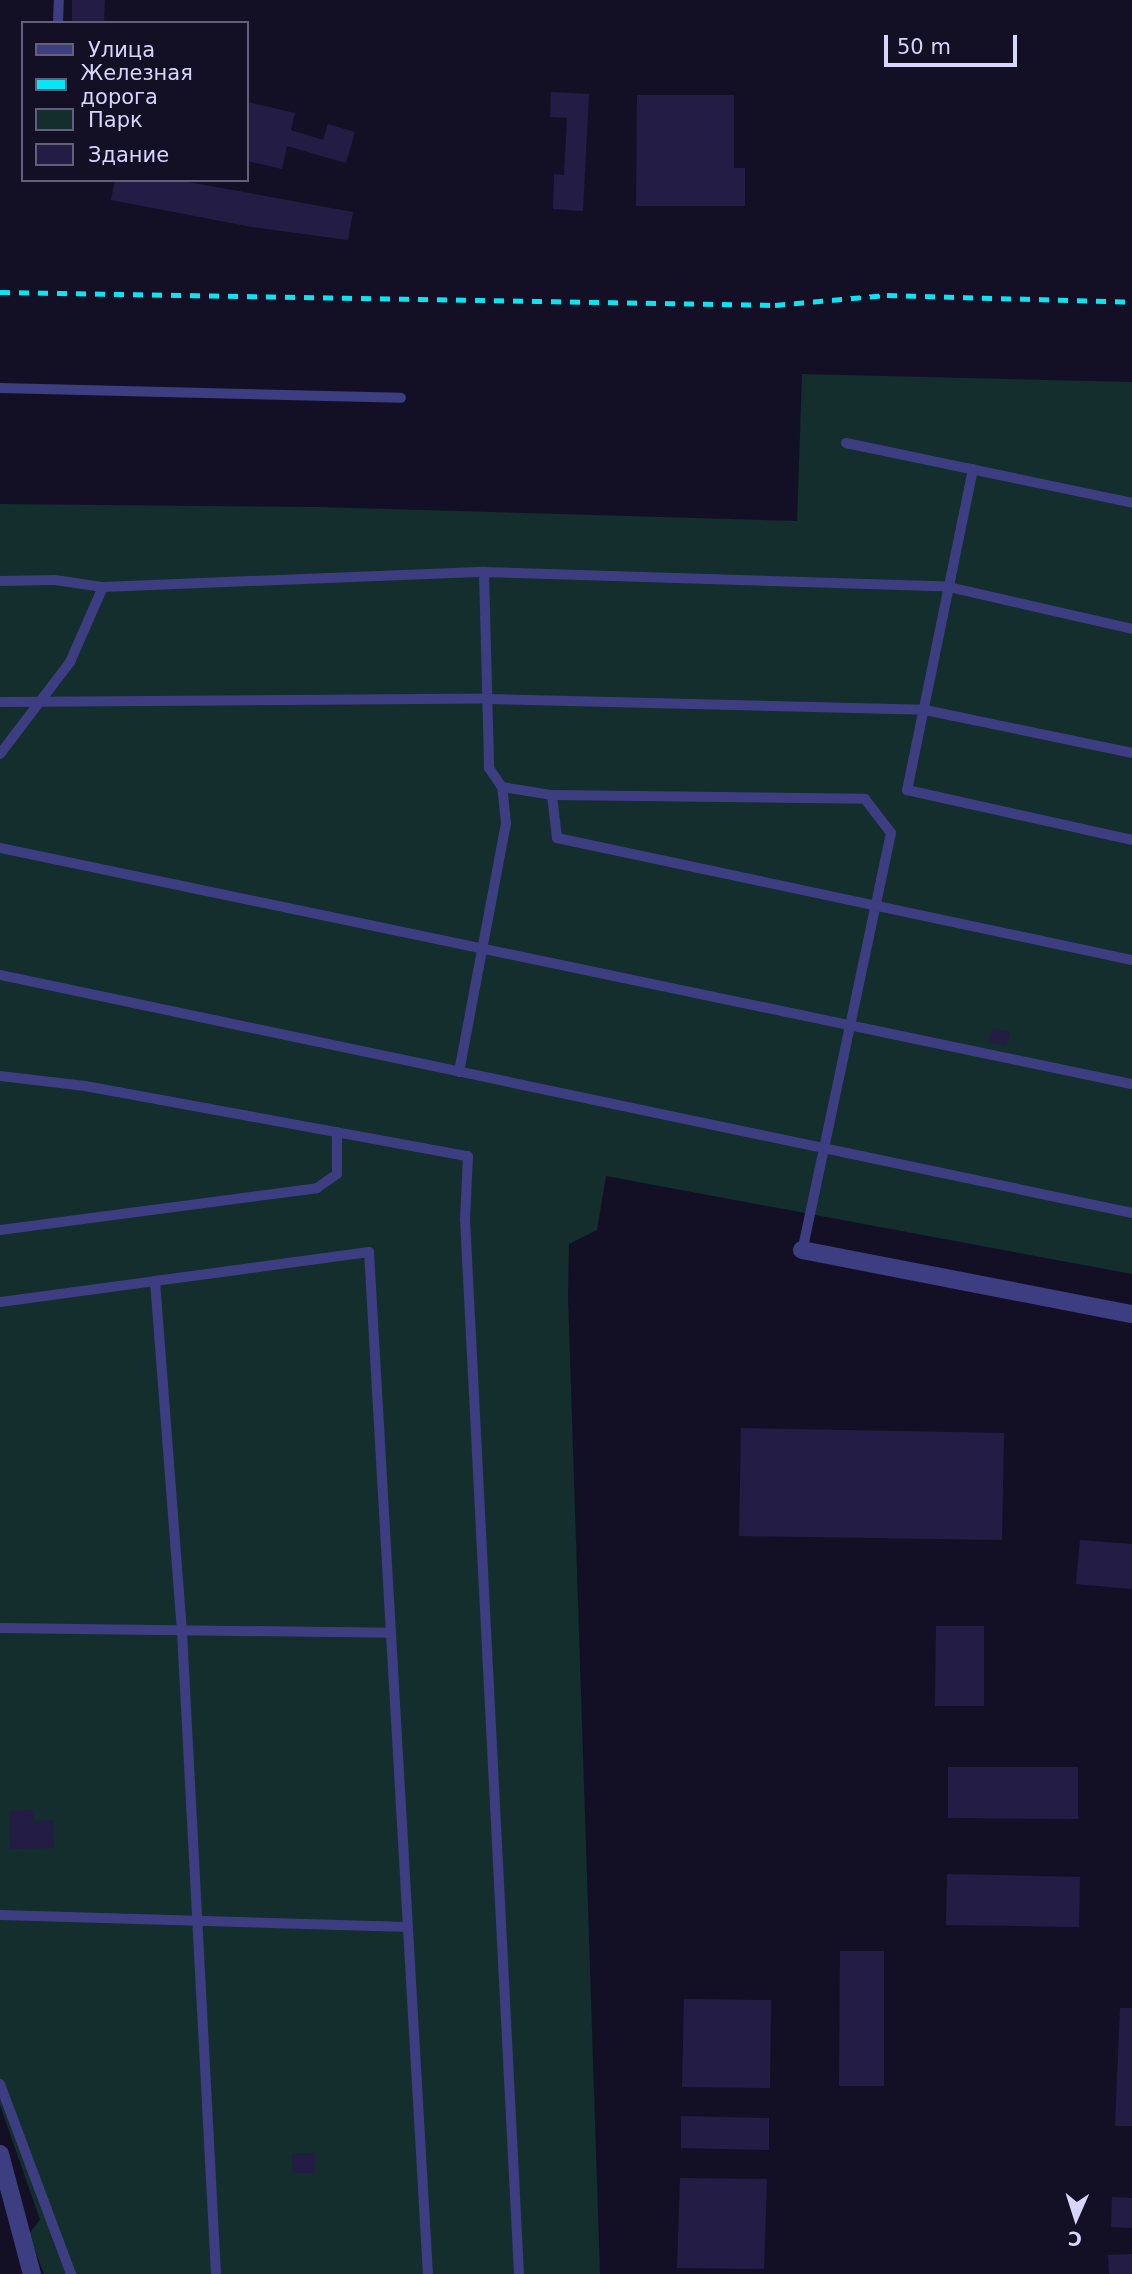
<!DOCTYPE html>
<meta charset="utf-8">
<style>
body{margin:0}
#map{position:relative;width:1132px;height:2274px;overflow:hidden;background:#131025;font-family:"DejaVu Sans",sans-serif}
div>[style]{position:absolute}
.green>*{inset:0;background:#132e2c}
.building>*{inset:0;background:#231d45}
.lane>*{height:10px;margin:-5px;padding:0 5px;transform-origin:5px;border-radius:5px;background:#3d3d82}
.street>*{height:18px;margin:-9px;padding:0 9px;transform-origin:9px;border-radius:9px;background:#3d3d82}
.rail>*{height:5px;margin-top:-2.5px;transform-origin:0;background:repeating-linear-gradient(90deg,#0ae5f4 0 10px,transparent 0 19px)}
span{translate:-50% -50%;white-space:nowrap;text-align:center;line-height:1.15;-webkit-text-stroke:7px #131025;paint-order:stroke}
.legend{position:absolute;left:21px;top:21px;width:228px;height:161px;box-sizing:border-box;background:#131025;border:2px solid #625f7b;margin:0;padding:9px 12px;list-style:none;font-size:21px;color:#d8d5fd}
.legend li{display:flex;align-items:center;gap:14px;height:35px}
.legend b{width:35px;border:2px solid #625f7b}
.north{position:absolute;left:1041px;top:2183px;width:70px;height:70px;-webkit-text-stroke:5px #131025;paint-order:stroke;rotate:183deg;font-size:19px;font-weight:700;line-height:28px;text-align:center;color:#d8d5fd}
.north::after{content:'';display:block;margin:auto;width:24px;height:32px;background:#d8d5fd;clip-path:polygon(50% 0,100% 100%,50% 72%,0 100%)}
.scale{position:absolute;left:884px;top:35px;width:133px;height:32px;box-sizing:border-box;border:4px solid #d8d5fd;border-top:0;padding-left:9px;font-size:21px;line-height:24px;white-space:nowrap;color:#d8d5fd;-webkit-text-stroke:5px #131025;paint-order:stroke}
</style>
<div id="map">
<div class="green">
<div style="clip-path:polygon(802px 374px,1132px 382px,1132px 1274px,606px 1176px,597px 1230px,569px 1244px,568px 1296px,600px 2274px,44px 2274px,29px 2234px,40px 2220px,0 2105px,0 504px,318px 507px,797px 521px)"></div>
</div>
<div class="building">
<div style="clip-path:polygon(72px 0,105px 0,104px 23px,72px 23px)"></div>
<div style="clip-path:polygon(551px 92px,589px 94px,583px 211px,553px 209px,554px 174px,564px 175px,567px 118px,550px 117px)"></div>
<div style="clip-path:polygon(637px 95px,734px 95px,734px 168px,745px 168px,745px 206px,636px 206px)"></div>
<div style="clip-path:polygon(247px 102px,295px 113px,291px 130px,323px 140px,328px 124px,355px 132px,346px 163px,287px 146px,282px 169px,247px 161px)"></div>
<div style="clip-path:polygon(115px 180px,177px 180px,353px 212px,348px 240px,252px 227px,111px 200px)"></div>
<div style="clip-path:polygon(993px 1028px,1010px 1032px,1006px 1046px,989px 1042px)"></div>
<div style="clip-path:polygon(741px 1428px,1004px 1433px,1002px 1540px,739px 1536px)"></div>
<div style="clip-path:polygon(1080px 1540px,1132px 1544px,1132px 1589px,1076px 1584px)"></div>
<div style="clip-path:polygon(936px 1626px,984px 1626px,984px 1706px,935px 1706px)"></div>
<div style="clip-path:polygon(948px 1767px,1078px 1767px,1078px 1819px,948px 1818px)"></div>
<div style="clip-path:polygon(33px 1810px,34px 1821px,53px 1820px,54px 1848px,10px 1849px,9px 1811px)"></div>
<div style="clip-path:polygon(947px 1874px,1080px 1877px,1079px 1927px,946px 1925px)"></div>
<div style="clip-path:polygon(840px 1951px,884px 1951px,884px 2086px,839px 2086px)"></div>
<div style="clip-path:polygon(684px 1999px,771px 2000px,770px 2088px,682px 2087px)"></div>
<div style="clip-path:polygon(1120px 2008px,1132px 2008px,1132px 2126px,1115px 2126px)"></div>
<div style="clip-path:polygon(681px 2116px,769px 2118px,769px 2150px,681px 2148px)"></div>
<div style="clip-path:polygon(292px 2153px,315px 2153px,315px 2173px,293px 2173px)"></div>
<div style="clip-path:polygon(680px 2178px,767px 2179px,764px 2269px,677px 2268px)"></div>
<div style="clip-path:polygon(1112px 2197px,1132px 2198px,1132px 2228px,1111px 2227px)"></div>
<div style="clip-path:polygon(1132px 2254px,1132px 2274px,1109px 2274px,1108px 2255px)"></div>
</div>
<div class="lane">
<div style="left:58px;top:23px;width:23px;rotate:-88deg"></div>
<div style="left:0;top:388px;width:401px;rotate:1.4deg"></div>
<div style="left:846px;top:443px;width:292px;rotate:11.8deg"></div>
<div style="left:973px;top:469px;width:328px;rotate:101.6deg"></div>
<div style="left:907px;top:790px;width:230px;rotate:12.5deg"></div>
<div style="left:484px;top:572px;width:196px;rotate:88.5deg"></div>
<div style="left:489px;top:768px;width:23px;rotate:56deg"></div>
<div style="left:502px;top:787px;width:51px;rotate:9.1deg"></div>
<div style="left:552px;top:795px;width:313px;rotate:0.7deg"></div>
<div style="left:865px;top:799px;width:43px;rotate:52.6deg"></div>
<div style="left:891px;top:833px;width:426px;rotate:102deg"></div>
<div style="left:0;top:581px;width:55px;rotate:-1deg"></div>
<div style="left:55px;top:580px;width:49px;rotate:8.3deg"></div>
<div style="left:103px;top:587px;width:381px;rotate:-2.3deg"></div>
<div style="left:484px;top:572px;width:465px;rotate:1.8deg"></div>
<div style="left:949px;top:587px;width:188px;rotate:12.9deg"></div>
<div style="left:0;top:702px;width:488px;rotate:-0.4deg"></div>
<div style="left:488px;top:699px;width:437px;rotate:1.4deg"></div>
<div style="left:925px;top:710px;width:211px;rotate:11.7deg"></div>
<div style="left:0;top:754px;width:116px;rotate:-52.7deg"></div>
<div style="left:70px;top:662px;width:82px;rotate:-66.3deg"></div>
<div style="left:552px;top:795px;width:43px;rotate:83.4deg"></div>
<div style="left:557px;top:838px;width:588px;rotate:11.98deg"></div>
<div style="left:0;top:848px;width:1156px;rotate:11.78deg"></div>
<div style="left:0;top:975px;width:1157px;rotate:11.87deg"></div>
<div style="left:459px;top:1072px;width:253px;rotate:-79.3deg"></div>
<div style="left:506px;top:823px;width:36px;rotate:-96deg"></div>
<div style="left:0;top:1076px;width:86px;rotate:6.7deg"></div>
<div style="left:85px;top:1086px;width:389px;rotate:10.4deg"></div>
<div style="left:468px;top:1156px;width:63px;rotate:92.7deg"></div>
<div style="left:465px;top:1219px;width:1056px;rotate:87.07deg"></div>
<div style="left:0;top:1230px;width:320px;rotate:-7.5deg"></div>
<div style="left:317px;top:1188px;width:24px;rotate:-35deg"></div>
<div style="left:337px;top:1174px;width:42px;rotate:-90deg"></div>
<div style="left:155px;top:1281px;width:216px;rotate:-7.7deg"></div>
<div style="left:369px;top:1252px;width:1024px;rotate:86.7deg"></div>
<div style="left:0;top:1302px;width:156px;rotate:-7.7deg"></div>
<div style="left:155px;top:1281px;width:352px;rotate:85.6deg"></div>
<div style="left:182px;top:1632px;width:643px;rotate:86.97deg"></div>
<div style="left:0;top:1628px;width:391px;rotate:0.7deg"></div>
<div style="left:0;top:1915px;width:408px;rotate:1.7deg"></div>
<div style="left:0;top:2084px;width:203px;rotate:69.5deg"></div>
</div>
<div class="street">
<div style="left:802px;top:1250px;width:336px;rotate:11deg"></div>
<div style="left:0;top:2154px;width:124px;rotate:75.1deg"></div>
</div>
<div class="rail">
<div style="left:0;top:292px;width:775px;rotate:0.96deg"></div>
<div style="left:775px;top:305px;width:112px;rotate:-5.1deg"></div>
<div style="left:887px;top:295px;width:245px;rotate:1.6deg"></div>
</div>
<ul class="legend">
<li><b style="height:9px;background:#3d3d82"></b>Улица</li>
<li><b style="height:9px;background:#0ae5f4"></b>Железная дорога</li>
<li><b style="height:19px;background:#132e2c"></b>Парк</li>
<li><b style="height:19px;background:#231d45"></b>Здание</li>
</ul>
<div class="north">С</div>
<div class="scale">50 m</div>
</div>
